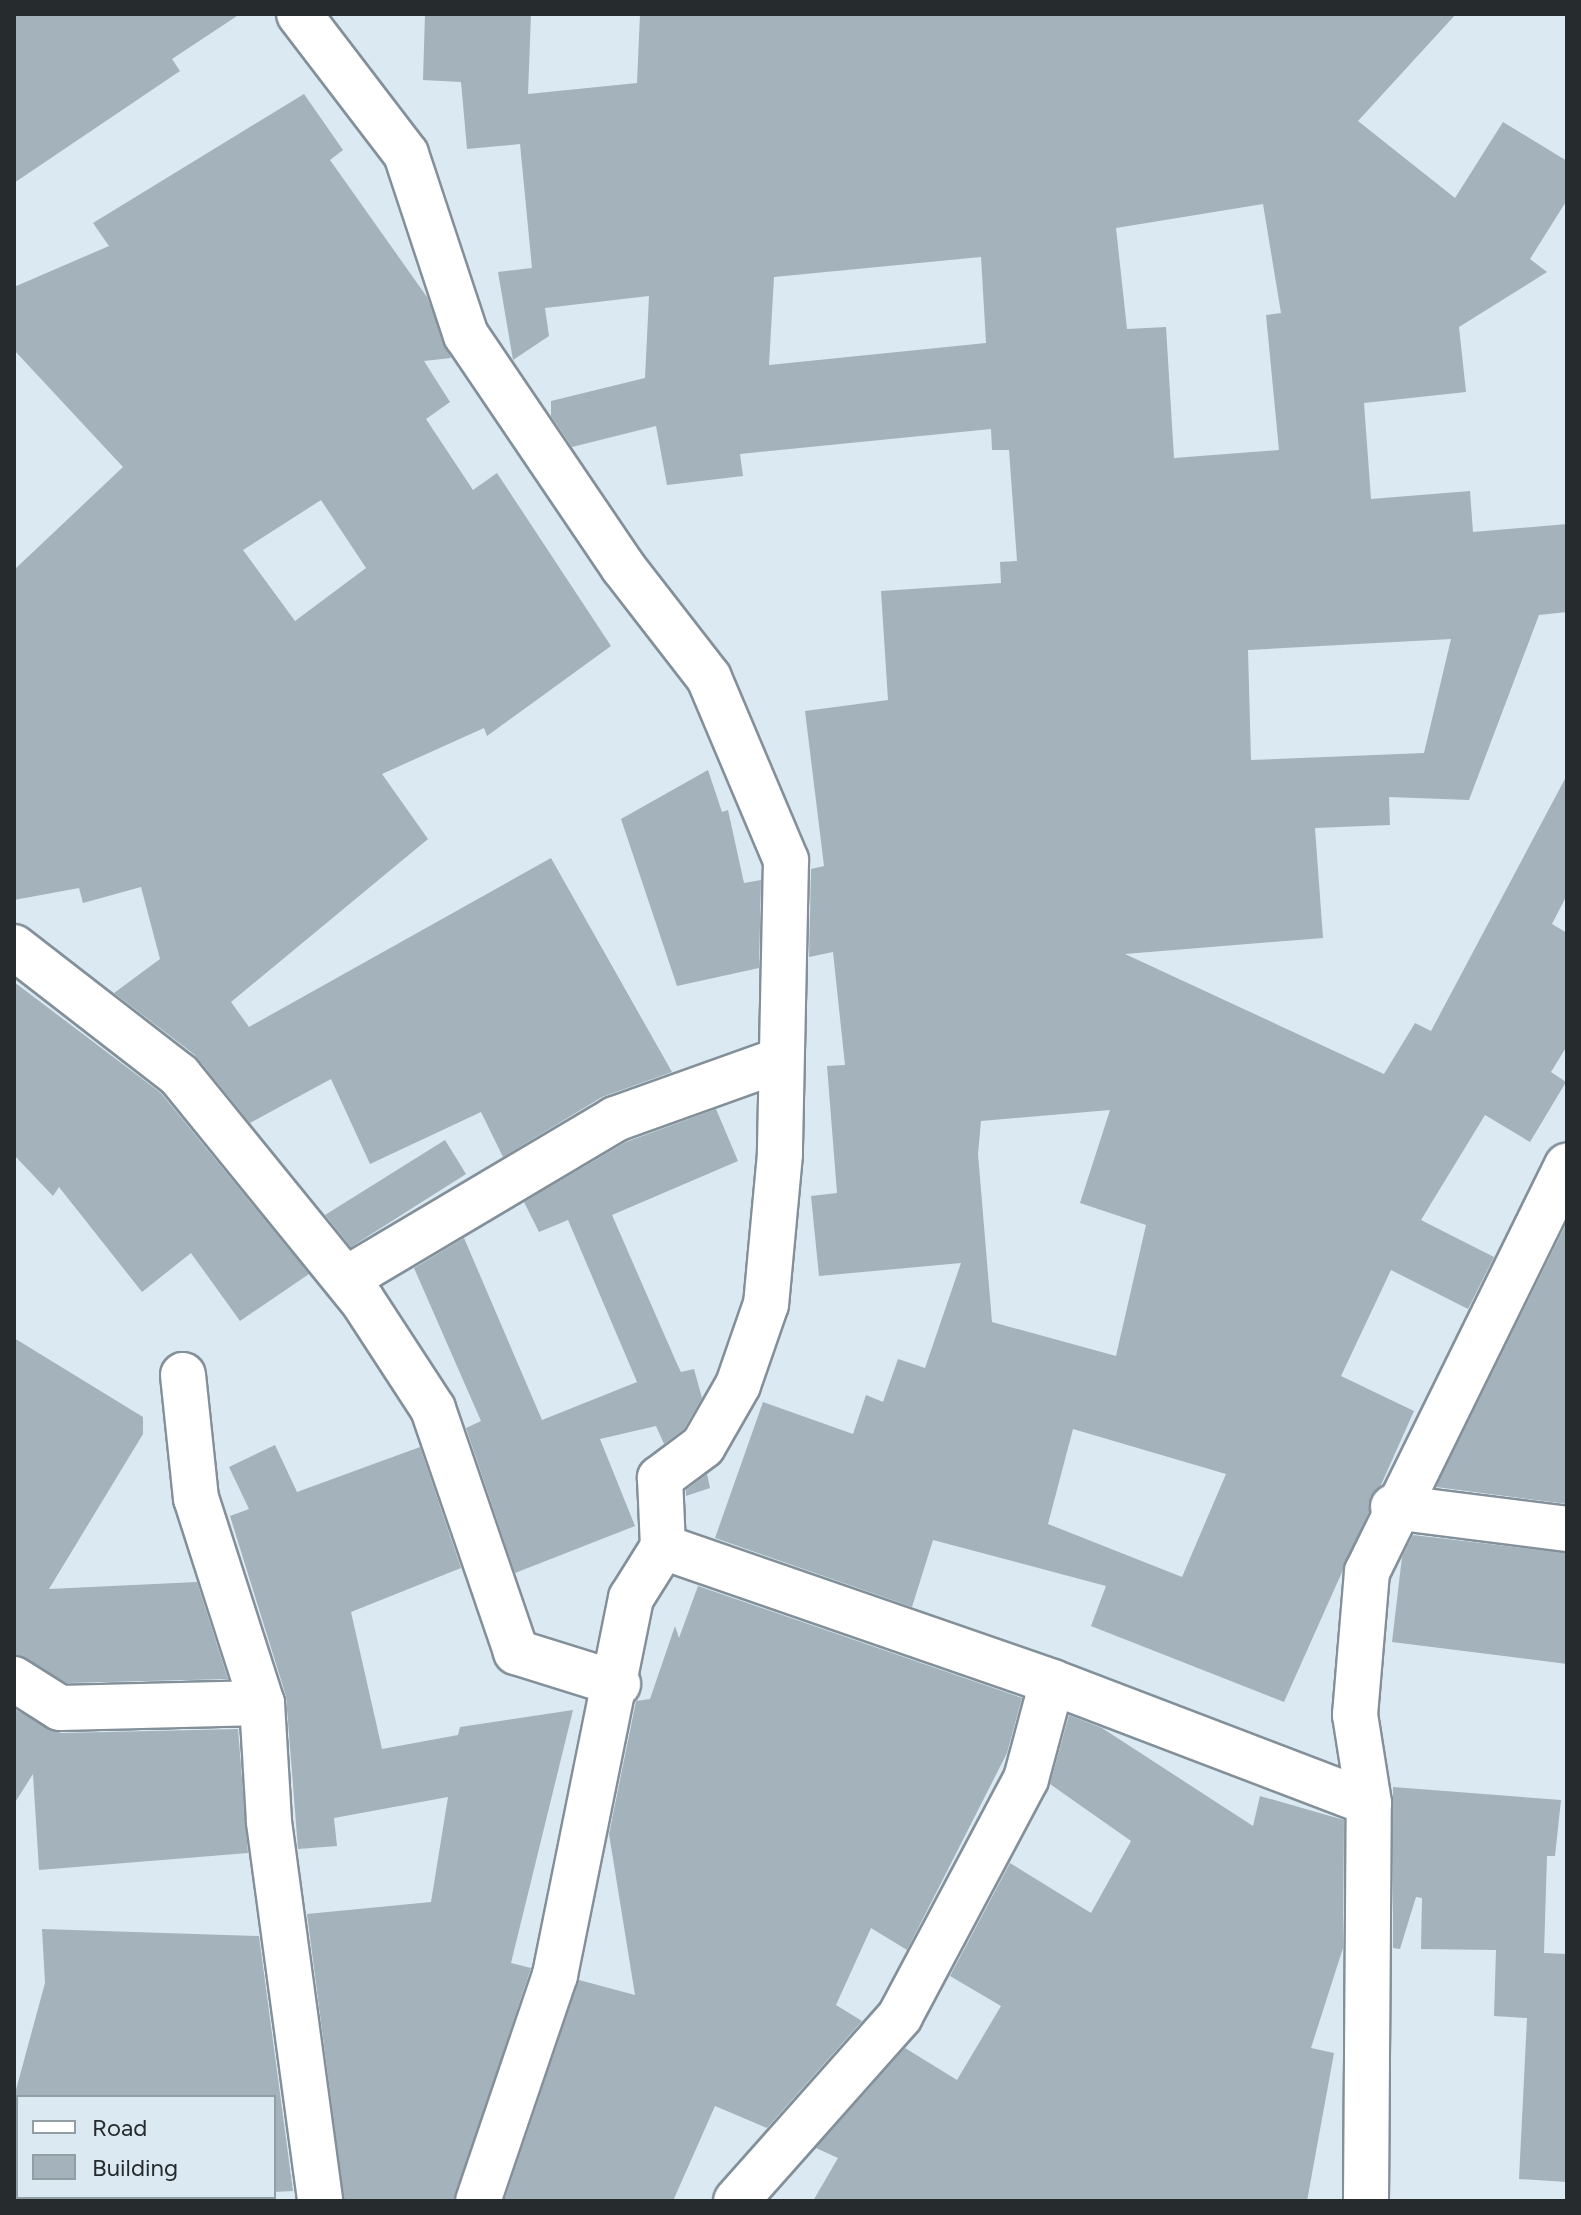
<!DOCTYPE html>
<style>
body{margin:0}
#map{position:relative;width:1581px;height:2215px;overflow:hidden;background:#dae9f2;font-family:Figtree,sans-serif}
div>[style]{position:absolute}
.building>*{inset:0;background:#a4b2bb}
.roads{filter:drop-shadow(2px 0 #839099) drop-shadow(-2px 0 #839099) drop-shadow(0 2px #839099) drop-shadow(0 -2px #839099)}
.minor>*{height:44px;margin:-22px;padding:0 22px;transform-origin:22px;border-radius:22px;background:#fff}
span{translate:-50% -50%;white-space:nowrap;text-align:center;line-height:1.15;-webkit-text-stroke:8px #dae9f2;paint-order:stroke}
.frame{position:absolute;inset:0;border:16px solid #262b2e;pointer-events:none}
.legend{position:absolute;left:16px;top:2095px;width:260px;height:104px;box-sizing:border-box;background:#dae9f2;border:2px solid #929da4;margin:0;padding:10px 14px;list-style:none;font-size:24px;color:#262b2e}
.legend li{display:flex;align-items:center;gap:16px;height:40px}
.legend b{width:40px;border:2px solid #929da4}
</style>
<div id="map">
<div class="building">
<div style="clip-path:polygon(14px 14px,240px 14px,172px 59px,180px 71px,14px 183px)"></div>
<div style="clip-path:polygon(evenodd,425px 14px,531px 14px,528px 94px,637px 83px,640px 14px,1456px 14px,1358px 121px,1455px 198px,1503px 122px,1567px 161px,1567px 200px,1530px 259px,1547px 272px,1459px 327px,1466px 392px,1364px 403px,1371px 499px,1470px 491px,1473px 532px,1567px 524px,1567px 612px,1539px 615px,1469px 800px,1389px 797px,1390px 825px,1315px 828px,1323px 938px,1125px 954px,1384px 1074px,1415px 1023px,1431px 1031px,1567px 775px,1567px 895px,1552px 924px,1567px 933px,1567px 1046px,1551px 1072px,1566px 1082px,1530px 1142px,1485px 1115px,1421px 1220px,1494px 1257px,1468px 1309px,1391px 1270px,1341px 1376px,1414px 1411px,1284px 1702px,1091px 1626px,1106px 1586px,933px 1540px,912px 1607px,715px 1538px,763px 1402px,853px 1434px,866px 1395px,883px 1402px,898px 1359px,925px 1368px,961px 1263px,819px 1276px,811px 1196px,837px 1193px,827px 1066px,845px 1065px,833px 952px,809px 957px,811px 869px,824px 866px,805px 711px,888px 700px,881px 591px,1001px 583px,1000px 562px,1017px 561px,1009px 450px,992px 450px,991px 429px,740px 454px,743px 476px,667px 485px,656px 426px,572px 447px,551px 416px,551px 401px,645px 378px,649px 296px,545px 308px,549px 336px,513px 360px,498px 272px,532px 268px,520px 144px,467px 149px,461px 82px,423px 80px,425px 14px,1263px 204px,1281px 313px,1266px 315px,1279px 450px,1174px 458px,1166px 327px,1127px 329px,1116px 228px,1263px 204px,425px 14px,981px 257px,986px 343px,769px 365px,774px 277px,981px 257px,425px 14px,1451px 639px,1424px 753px,1251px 760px,1248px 650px,1451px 639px,425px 14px,1110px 1110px,1080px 1203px,1146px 1225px,1116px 1356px,992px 1322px,978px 1154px,981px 1121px,1110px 1110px,425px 14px,1073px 1429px,1226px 1474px,1182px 1577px,1048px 1524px,1073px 1429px)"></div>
<div style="clip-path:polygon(evenodd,304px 94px,343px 150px,330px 160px,427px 297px,451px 358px,424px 361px,450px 402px,426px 419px,473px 490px,497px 473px,611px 646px,487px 736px,484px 728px,382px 774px,428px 839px,231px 1002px,249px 1027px,551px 858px,672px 1072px,602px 1097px,503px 1157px,481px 1112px,370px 1164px,331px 1079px,250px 1123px,195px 1055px,114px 993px,160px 959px,141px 887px,83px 903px,79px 888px,14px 900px,14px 570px,123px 467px,14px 350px,14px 287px,109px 246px,93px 223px,304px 94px,321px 500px,366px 568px,295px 621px,243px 550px,321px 500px)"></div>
<div style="clip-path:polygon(708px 770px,722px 812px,728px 810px,744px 883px,761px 880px,759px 968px,677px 986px,621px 819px)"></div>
<div style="clip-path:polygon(14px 982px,161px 1093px,309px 1274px,240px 1321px,191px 1253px,142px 1292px,59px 1187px,53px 1196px,14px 1155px)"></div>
<div style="clip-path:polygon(716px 1109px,738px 1161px,612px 1215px,678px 1366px,681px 1372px,694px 1369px,702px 1398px,684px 1429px,664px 1444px,656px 1426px,600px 1439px,635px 1526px,515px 1573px,466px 1428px,481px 1421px,414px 1268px,464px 1238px,542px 1420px,637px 1382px,568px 1220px,539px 1232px,524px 1202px,626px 1142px)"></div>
<div style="clip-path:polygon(445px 1140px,466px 1174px,351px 1247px,325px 1215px)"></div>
<div style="clip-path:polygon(1567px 1222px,1567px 1504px,1436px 1487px)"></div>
<div style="clip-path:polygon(14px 1338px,143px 1417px,143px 1434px,49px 1589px,197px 1582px,228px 1679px,67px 1683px,14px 1654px)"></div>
<div style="clip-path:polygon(275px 1445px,297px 1492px,420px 1447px,461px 1568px,351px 1612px,382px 1749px,458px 1735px,460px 1727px,573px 1710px,511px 1963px,531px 1968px,454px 2201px,344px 2201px,307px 1914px,431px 1902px,448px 1797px,334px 1818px,337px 1846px,298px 1849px,286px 1696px,230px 1516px,249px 1509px,229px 1467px)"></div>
<div style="clip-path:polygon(707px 1474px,710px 1488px,686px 1496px,686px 1490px)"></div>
<div style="clip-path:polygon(1413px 1535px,1567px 1553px,1567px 1664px,1392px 1642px,1402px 1557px)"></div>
<div style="clip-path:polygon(698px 1586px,1022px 1698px,1007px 1753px,907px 1950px,871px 1928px,836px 2005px,862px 2021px,767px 2128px,715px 2106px,673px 2201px,504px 2201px,579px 1980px,635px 1995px,609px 1834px,636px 1701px,650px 1699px,675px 1626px,679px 1638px)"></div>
<div style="clip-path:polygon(14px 1709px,61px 1733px,238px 1729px,248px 1853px,39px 1870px,33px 1774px,14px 1804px)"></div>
<div style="clip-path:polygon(1069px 1715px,1102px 1728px,1253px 1826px,1260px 1796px,1344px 1820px,1343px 1948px,1311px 2048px,1334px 2053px,1307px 2201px,813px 2201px,838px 2158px,816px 2148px,905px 2048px,957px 2080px,1001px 2006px,950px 1976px,1010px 1863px,1091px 1913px,1131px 1841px,1050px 1784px)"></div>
<div style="clip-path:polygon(1393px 1787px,1561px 1800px,1555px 1856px,1547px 1856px,1544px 1953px,1567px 1954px,1567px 2182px,1519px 2179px,1527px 2018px,1494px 2016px,1496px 1950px,1421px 1949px,1422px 1898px,1416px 1897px,1400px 1949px,1393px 1948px)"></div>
<div style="clip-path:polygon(42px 1929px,259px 1936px,293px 2191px,274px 2192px,274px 2097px,14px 2097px,45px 1983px)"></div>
</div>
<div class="roads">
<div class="minor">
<div style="left:299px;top:14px;width:176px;rotate:52.6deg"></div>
<div style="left:406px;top:154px;width:191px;rotate:71.7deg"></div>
<div style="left:466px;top:335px;width:280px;rotate:55.9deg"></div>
<div style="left:623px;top:567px;width:140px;rotate:52.2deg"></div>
<div style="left:709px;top:678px;width:198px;rotate:67.1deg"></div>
<div style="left:786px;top:860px;width:294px;rotate:91.2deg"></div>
<div style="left:780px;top:1154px;width:151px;rotate:95.3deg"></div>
<div style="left:766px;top:1304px;width:86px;rotate:109.1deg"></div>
<div style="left:738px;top:1385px;width:70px;rotate:119.8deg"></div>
<div style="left:703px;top:1446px;width:54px;rotate:143.3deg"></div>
<div style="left:660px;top:1478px;width:69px;rotate:87.5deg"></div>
<div style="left:663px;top:1547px;width:60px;rotate:122.1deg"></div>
<div style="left:631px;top:1598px;width:385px;rotate:101.4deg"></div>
<div style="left:555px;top:1975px;width:239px;rotate:108.8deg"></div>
<div style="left:14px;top:947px;width:209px;rotate:37.8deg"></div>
<div style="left:179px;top:1075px;width:290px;rotate:50.9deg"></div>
<div style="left:362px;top:1300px;width:130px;rotate:56.9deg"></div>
<div style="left:433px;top:1409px;width:257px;rotate:71.1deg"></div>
<div style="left:516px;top:1652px;width:107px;rotate:17.4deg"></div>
<div style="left:346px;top:1279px;width:313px;rotate:-30.7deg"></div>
<div style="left:615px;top:1119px;width:175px;rotate:-19.7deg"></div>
<div style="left:183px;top:1375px;width:124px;rotate:84deg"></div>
<div style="left:196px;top:1498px;width:215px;rotate:72.2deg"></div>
<div style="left:262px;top:1703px;width:119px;rotate:86.6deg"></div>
<div style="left:269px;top:1822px;width:382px;rotate:82.3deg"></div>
<div style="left:1393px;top:1507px;width:175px;rotate:7.2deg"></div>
<div style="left:663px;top:1547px;width:412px;rotate:19.1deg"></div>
<div style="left:1052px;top:1682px;width:339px;rotate:20.9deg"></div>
<div style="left:14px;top:1679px;width:54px;rotate:32.2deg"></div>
<div style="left:60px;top:1708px;width:202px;rotate:-1.4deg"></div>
<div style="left:736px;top:2201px;width:247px;rotate:-48.4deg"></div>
<div style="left:900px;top:2016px;width:268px;rotate:-62deg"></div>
<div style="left:1026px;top:1779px;width:100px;rotate:-75deg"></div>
<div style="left:1366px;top:2201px;width:398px;rotate:-89.6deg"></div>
<div style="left:1369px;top:1803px;width:89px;rotate:-99deg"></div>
<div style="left:1355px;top:1715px;width:144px;rotate:-85.2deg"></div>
<div style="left:1367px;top:1572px;width:453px;rotate:-63.8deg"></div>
</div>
</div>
<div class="frame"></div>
<ul class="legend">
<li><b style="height:10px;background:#fff"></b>Road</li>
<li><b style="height:22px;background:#a4b2bb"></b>Building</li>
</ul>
</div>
